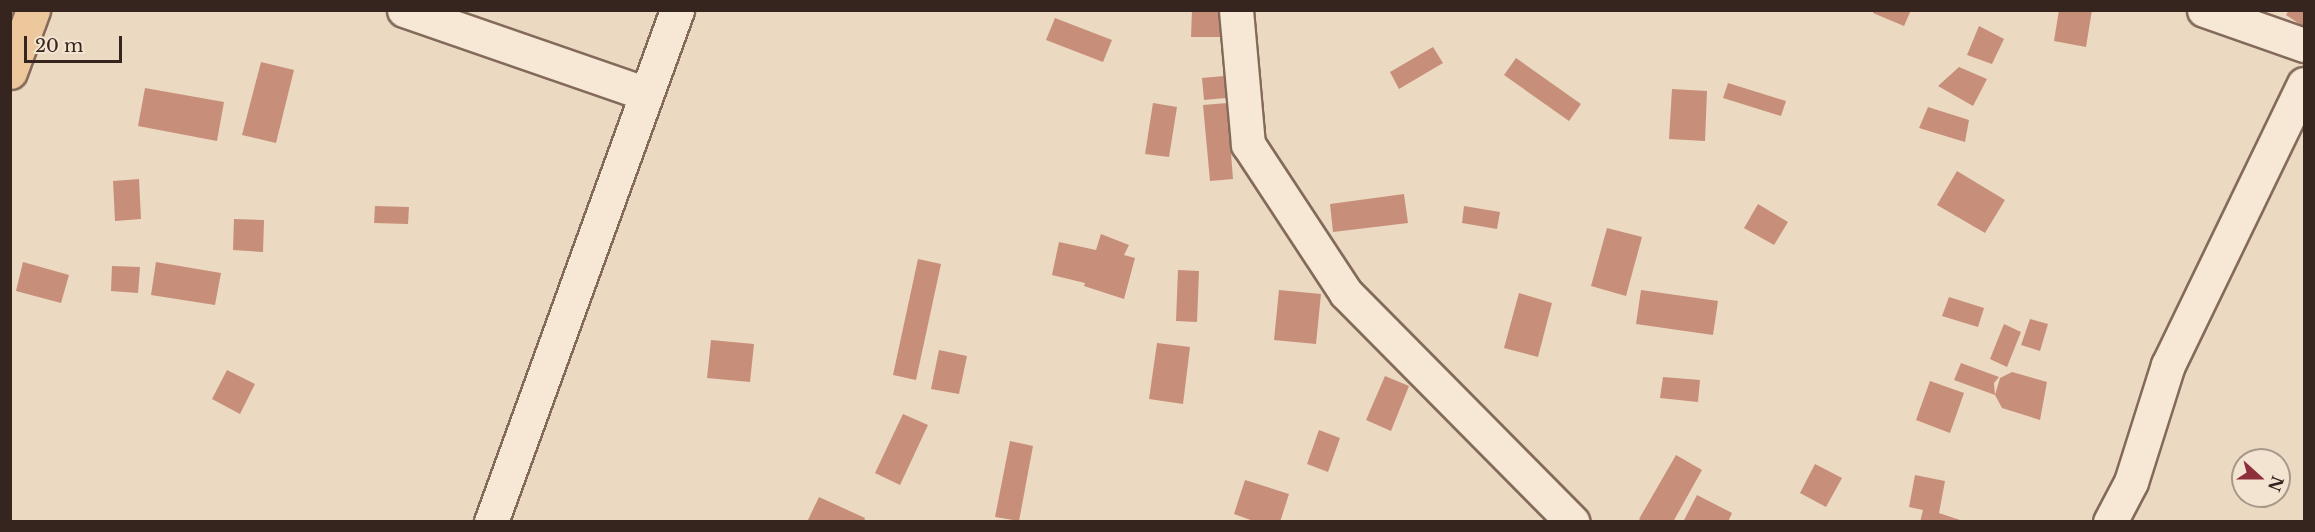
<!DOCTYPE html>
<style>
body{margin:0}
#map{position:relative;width:2315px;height:532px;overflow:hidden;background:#ebd9c2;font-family:"Libre Baskerville",serif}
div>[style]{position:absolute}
.building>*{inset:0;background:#c78f7a}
.roads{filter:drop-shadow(2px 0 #846a5a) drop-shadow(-2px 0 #846a5a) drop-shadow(0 2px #846a5a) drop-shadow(0 -2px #846a5a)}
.street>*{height:33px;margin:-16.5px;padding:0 16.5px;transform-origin:16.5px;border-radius:16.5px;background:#f7e8d5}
.primary>*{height:33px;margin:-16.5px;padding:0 16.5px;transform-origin:16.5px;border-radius:16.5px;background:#edc89c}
span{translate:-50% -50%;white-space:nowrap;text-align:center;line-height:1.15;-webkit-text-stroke:4.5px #f3e4d1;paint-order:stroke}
.frame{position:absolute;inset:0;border:12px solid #35251e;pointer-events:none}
.north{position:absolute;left:2231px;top:448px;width:60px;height:60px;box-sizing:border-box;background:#f3e4d1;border:2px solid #a79889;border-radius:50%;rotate:111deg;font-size:16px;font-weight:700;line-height:24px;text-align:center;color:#35251e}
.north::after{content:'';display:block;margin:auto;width:21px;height:27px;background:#8f2e3d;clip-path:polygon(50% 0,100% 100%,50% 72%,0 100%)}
.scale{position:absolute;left:24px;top:36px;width:98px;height:27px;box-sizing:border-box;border:3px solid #35251e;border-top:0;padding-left:8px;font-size:18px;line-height:21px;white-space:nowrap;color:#35251e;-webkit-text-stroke:4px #f3e4d1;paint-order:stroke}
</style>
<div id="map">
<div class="building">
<div style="clip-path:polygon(1192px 10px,1225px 10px,1224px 37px,1191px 37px)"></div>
<div style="clip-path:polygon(1874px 10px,1911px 10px,1904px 26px,1873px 13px)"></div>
<div style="clip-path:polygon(2059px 10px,2092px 10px,2086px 47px,2054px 41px)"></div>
<div style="clip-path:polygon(2289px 10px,2304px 10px,2304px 27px,2286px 15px)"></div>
<div style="clip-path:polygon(1055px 18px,1112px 40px,1103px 62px,1046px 40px)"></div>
<div style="clip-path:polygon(1979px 26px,2004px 39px,1992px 64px,1967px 55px)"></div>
<div style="clip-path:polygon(1433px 47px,1443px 63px,1399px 89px,1390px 72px)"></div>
<div style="clip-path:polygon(1516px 58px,1581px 104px,1569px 121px,1504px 75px)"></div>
<div style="clip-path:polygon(261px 62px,294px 70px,276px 143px,242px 135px)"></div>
<div style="clip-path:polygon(1959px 67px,1987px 79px,1973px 106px,1938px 86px)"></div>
<div style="clip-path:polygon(1224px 76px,1226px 98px,1204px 100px,1202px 78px)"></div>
<div style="clip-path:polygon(1728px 83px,1786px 101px,1781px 116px,1723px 98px)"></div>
<div style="clip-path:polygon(145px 88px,224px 102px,217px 141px,138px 126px)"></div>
<div style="clip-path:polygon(1672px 89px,1707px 91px,1705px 141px,1669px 139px)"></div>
<div style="clip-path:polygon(1153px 103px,1177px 107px,1169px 157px,1145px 154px)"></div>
<div style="clip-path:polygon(1227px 103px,1233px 179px,1210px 181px,1203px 105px)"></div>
<div style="clip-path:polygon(1928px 107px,1969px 120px,1965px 142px,1919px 128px)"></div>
<div style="clip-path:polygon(1957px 171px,2005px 200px,1985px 233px,1937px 205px)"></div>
<div style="clip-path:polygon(139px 179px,141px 219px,115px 221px,113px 181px)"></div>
<div style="clip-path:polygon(1404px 194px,1408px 223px,1333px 232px,1330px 204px)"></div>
<div style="clip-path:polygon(1758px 204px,1788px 222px,1774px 245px,1744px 228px)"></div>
<div style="clip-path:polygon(375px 206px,409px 207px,408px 224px,374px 223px)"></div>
<div style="clip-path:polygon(1464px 206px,1500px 212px,1497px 229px,1462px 223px)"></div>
<div style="clip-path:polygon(234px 219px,264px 220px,263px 252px,233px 250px)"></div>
<div style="clip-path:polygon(1607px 228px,1642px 237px,1626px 296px,1591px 286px)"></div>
<div style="clip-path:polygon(1101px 234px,1129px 245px,1124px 255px,1135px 258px,1124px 299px,1084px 286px,1085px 283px,1052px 275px,1059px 242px,1096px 250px)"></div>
<div style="clip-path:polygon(918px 259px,941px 264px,916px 380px,893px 375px)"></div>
<div style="clip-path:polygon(23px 262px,69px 275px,61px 303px,16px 291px)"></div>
<div style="clip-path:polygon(156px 262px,221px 273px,215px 305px,151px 295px)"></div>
<div style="clip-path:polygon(112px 266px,140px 267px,138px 293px,111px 291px)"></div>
<div style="clip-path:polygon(1178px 270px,1199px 271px,1197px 322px,1176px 321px)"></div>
<div style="clip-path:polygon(1279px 290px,1321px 294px,1316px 344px,1274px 340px)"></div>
<div style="clip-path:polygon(1641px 290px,1718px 301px,1713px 335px,1636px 324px)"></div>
<div style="clip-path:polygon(1519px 293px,1552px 303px,1538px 357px,1504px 348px)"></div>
<div style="clip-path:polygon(1949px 297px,1984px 308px,1978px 327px,1942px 316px)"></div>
<div style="clip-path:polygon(2030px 319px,2048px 324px,2040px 351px,2021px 345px)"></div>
<div style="clip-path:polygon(2004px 324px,2021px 332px,2007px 367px,1990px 359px)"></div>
<div style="clip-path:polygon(711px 340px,754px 344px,750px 382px,707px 378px)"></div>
<div style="clip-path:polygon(1157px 343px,1190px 347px,1183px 404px,1149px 399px)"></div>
<div style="clip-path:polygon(939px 350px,967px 356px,959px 394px,931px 389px)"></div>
<div style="clip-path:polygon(1961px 363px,1999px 377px,1994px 383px,1995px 395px,2000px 378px,2012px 372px,2047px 382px,2040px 420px,2002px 408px,1995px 395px,1954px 380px)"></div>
<div style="clip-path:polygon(227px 370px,255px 384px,240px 414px,212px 399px)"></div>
<div style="clip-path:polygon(1385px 376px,1409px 386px,1391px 431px,1366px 420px)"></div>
<div style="clip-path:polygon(1663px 377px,1700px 380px,1698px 402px,1660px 398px)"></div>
<div style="clip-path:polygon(1930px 381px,1964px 393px,1950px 433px,1916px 420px)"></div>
<div style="clip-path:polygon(903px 414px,928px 425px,900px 485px,875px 473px)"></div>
<div style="clip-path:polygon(1319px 430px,1340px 438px,1328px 472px,1307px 464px)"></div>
<div style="clip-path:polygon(1010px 441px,1033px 446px,1019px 521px,995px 517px)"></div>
<div style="clip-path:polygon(1676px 455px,1702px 470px,1673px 522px,1643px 522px,1639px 519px)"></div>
<div style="clip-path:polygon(1815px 464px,1842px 478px,1826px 507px,1800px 493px)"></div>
<div style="clip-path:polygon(1915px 475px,1945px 481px,1939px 513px,1966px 522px,1920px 522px,1923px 510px,1909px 507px)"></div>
<div style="clip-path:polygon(1245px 480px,1289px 494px,1280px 522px,1256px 522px,1234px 514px)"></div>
<div style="clip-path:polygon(1697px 495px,1732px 513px,1728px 522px,1683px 522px)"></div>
<div style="clip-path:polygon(819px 497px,865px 518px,864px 522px,807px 522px)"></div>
</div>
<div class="roads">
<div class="street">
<div style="left:404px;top:10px;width:256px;rotate:19.1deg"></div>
<div style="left:1236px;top:10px;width:135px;rotate:84.9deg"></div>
<div style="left:1248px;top:144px;width:178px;rotate:56.7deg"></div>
<div style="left:1346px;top:293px;width:322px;rotate:45.3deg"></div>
<div style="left:2204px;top:10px;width:106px;rotate:19.3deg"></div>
<div style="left:491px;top:522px;width:545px;rotate:-70.03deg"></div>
<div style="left:2110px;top:522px;width:45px;rotate:-62.3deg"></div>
<div style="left:2131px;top:482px;width:123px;rotate:-72.5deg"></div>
<div style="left:2168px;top:365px;width:312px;rotate:-64.2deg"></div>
</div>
<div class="primary">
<div style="left:10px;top:72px;width:66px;rotate:-69.6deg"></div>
</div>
</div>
<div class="frame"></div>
<div class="north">N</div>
<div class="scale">20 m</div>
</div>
